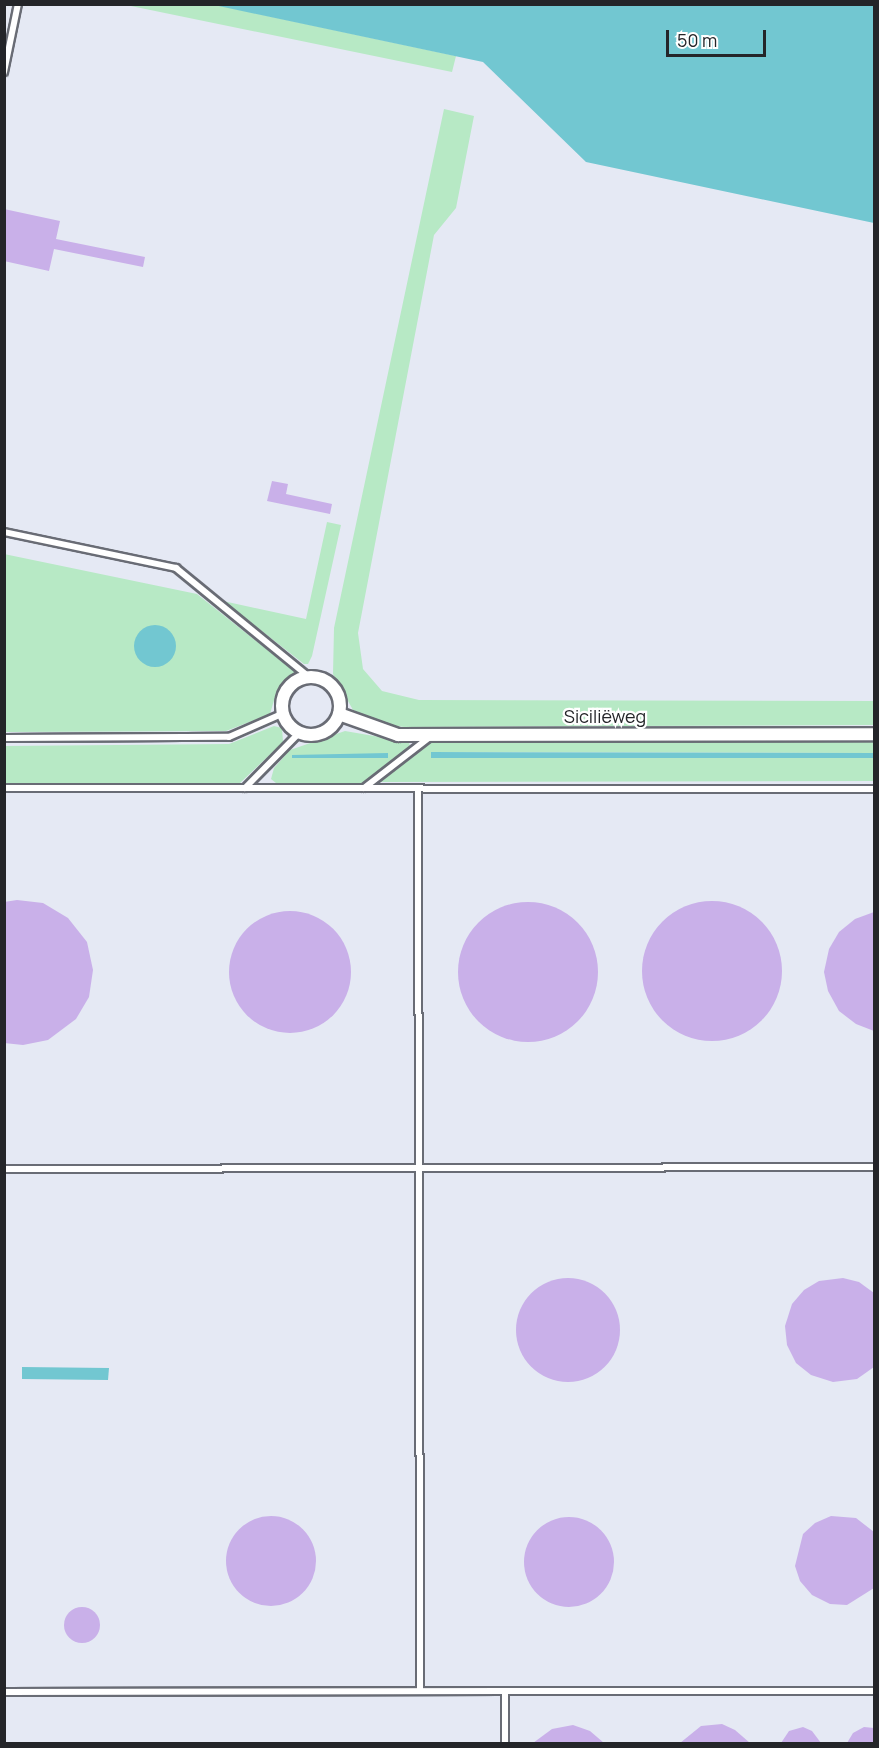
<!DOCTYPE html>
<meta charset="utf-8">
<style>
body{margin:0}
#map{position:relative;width:879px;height:1748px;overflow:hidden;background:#e5e9f4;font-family:Manrope,sans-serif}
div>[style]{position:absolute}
.green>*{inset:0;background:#b7e9c5}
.water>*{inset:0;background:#72c7d1}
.round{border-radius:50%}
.building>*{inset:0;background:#c9b0e9}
.roads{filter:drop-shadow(2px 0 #696c75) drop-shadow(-2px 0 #696c75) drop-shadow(0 2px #696c75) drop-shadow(0 -2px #696c75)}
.service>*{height:6px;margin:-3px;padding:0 3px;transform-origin:3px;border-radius:3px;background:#fff}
.minor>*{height:12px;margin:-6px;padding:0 6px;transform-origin:6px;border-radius:6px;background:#fff}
.minor>.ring{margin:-6px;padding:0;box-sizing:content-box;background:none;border:12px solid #fff;border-radius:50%}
span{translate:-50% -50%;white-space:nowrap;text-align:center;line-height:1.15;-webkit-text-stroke:4.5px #fff;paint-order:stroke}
.street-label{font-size:18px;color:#242529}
.frame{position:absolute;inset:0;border:6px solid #242529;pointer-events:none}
.scale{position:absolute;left:666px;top:30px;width:100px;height:27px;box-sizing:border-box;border:3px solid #242529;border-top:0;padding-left:8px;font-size:18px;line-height:21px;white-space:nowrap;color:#242529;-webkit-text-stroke:4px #fff;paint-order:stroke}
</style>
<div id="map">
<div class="green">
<div style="clip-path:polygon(126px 5px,217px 5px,456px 56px,452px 72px)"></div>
<div style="clip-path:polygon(444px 109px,474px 116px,456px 208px,434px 235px,358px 633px,363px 669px,382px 691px,419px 700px,874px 701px,874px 725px,404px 727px,388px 725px,353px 710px,333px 674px,334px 628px)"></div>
<div style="clip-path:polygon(327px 522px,341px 525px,312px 656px,308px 664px,304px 664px,223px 601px,306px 619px)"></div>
<div style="clip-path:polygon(4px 554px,197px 594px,295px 672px,277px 690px,270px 714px,226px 731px,5px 732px)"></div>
<div style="clip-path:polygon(274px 726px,282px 728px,283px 742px,240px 783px,5px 783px,5px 746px,229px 744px)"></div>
<div style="clip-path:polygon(345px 731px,409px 742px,410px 747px,362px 783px,276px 783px,271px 779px,274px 768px,290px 750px)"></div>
<div style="clip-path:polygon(432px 742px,874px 742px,874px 753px,431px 752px,431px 757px,874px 758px,874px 781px,380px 782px)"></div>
</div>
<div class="water">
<div style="clip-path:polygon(214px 5px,874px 5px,874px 223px,586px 162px,483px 62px)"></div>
<div class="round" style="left:134px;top:625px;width:42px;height:42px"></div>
<div style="clip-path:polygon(431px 752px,874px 753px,874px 758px,431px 758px)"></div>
<div style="clip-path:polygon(388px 753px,388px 758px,292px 758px,292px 755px)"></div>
<div style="clip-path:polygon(22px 1367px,109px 1368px,108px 1380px,22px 1379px)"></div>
</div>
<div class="building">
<div style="clip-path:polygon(4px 209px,60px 221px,56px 239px,145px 257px,143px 267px,54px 249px,49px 271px,4px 261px)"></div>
<div style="clip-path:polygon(272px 481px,288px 484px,286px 494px,332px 504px,330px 514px,267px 501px)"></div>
<div style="clip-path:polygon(17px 900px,43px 903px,68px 918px,87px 942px,93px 970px,89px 997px,76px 1019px,48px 1040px,23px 1045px,4px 1043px,4px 902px)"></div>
<div class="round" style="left:642px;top:901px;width:140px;height:140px"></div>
<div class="round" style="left:458px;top:902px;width:140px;height:140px"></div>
<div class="round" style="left:229px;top:911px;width:122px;height:122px"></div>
<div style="clip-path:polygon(874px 912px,874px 1031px,856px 1024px,839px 1011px,828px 991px,824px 972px,829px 949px,839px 932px,855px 919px)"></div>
<div class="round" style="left:516px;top:1278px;width:104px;height:104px"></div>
<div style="clip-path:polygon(843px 1278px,859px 1282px,874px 1293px,874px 1367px,857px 1379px,833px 1382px,811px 1375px,796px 1363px,787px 1345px,785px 1326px,792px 1304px,804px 1290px,819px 1281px)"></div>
<div style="clip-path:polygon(831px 1516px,856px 1518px,874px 1532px,874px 1588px,847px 1605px,830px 1604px,812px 1595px,800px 1581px,795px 1566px,803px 1534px,815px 1523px)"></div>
<div class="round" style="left:226px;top:1516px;width:90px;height:90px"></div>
<div class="round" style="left:524px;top:1517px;width:90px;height:90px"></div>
<div class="round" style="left:64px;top:1607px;width:36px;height:36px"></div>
<div style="clip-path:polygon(722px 1724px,735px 1730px,750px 1743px,680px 1743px,701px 1726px)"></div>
<div style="clip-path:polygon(573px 1725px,590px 1731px,604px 1743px,533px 1743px,552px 1729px)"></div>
<div style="clip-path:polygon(803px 1727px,812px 1731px,821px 1743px,781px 1743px,789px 1731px)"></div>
<div style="clip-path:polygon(864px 1727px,874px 1728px,874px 1743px,847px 1743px,853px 1733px)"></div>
</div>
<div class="roads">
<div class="service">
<div style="left:4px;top:72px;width:69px;rotate:-78.4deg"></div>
<div style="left:4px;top:532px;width:176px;rotate:11.8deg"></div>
<div style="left:176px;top:568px;width:171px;rotate:39.3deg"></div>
<div style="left:4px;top:738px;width:225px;rotate:-0.3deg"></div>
<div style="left:229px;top:737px;width:58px;rotate:-23.5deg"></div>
<div style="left:4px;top:788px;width:870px;rotate:0.07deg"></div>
<div style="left:245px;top:788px;width:77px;rotate:-45.5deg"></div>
<div style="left:364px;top:788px;width:83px;rotate:-37.7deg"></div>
<div style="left:418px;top:788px;width:903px;rotate:89.87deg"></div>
<div style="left:4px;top:1169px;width:870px;rotate:-0.13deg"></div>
<div style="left:505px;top:1691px;width:369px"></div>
<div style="left:4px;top:1692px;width:501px;rotate:-0.11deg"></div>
<div style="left:505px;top:1691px;width:53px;rotate:90deg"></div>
</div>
<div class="minor">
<div class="ring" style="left:282px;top:677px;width:46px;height:46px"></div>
<div style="left:339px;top:714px;width:63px;rotate:19.6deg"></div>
<div style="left:398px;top:735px;width:476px;rotate:-0.1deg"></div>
</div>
</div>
<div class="street-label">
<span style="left:605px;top:716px">Siciliëweg</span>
</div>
<div class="frame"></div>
<div class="scale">50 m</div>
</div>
